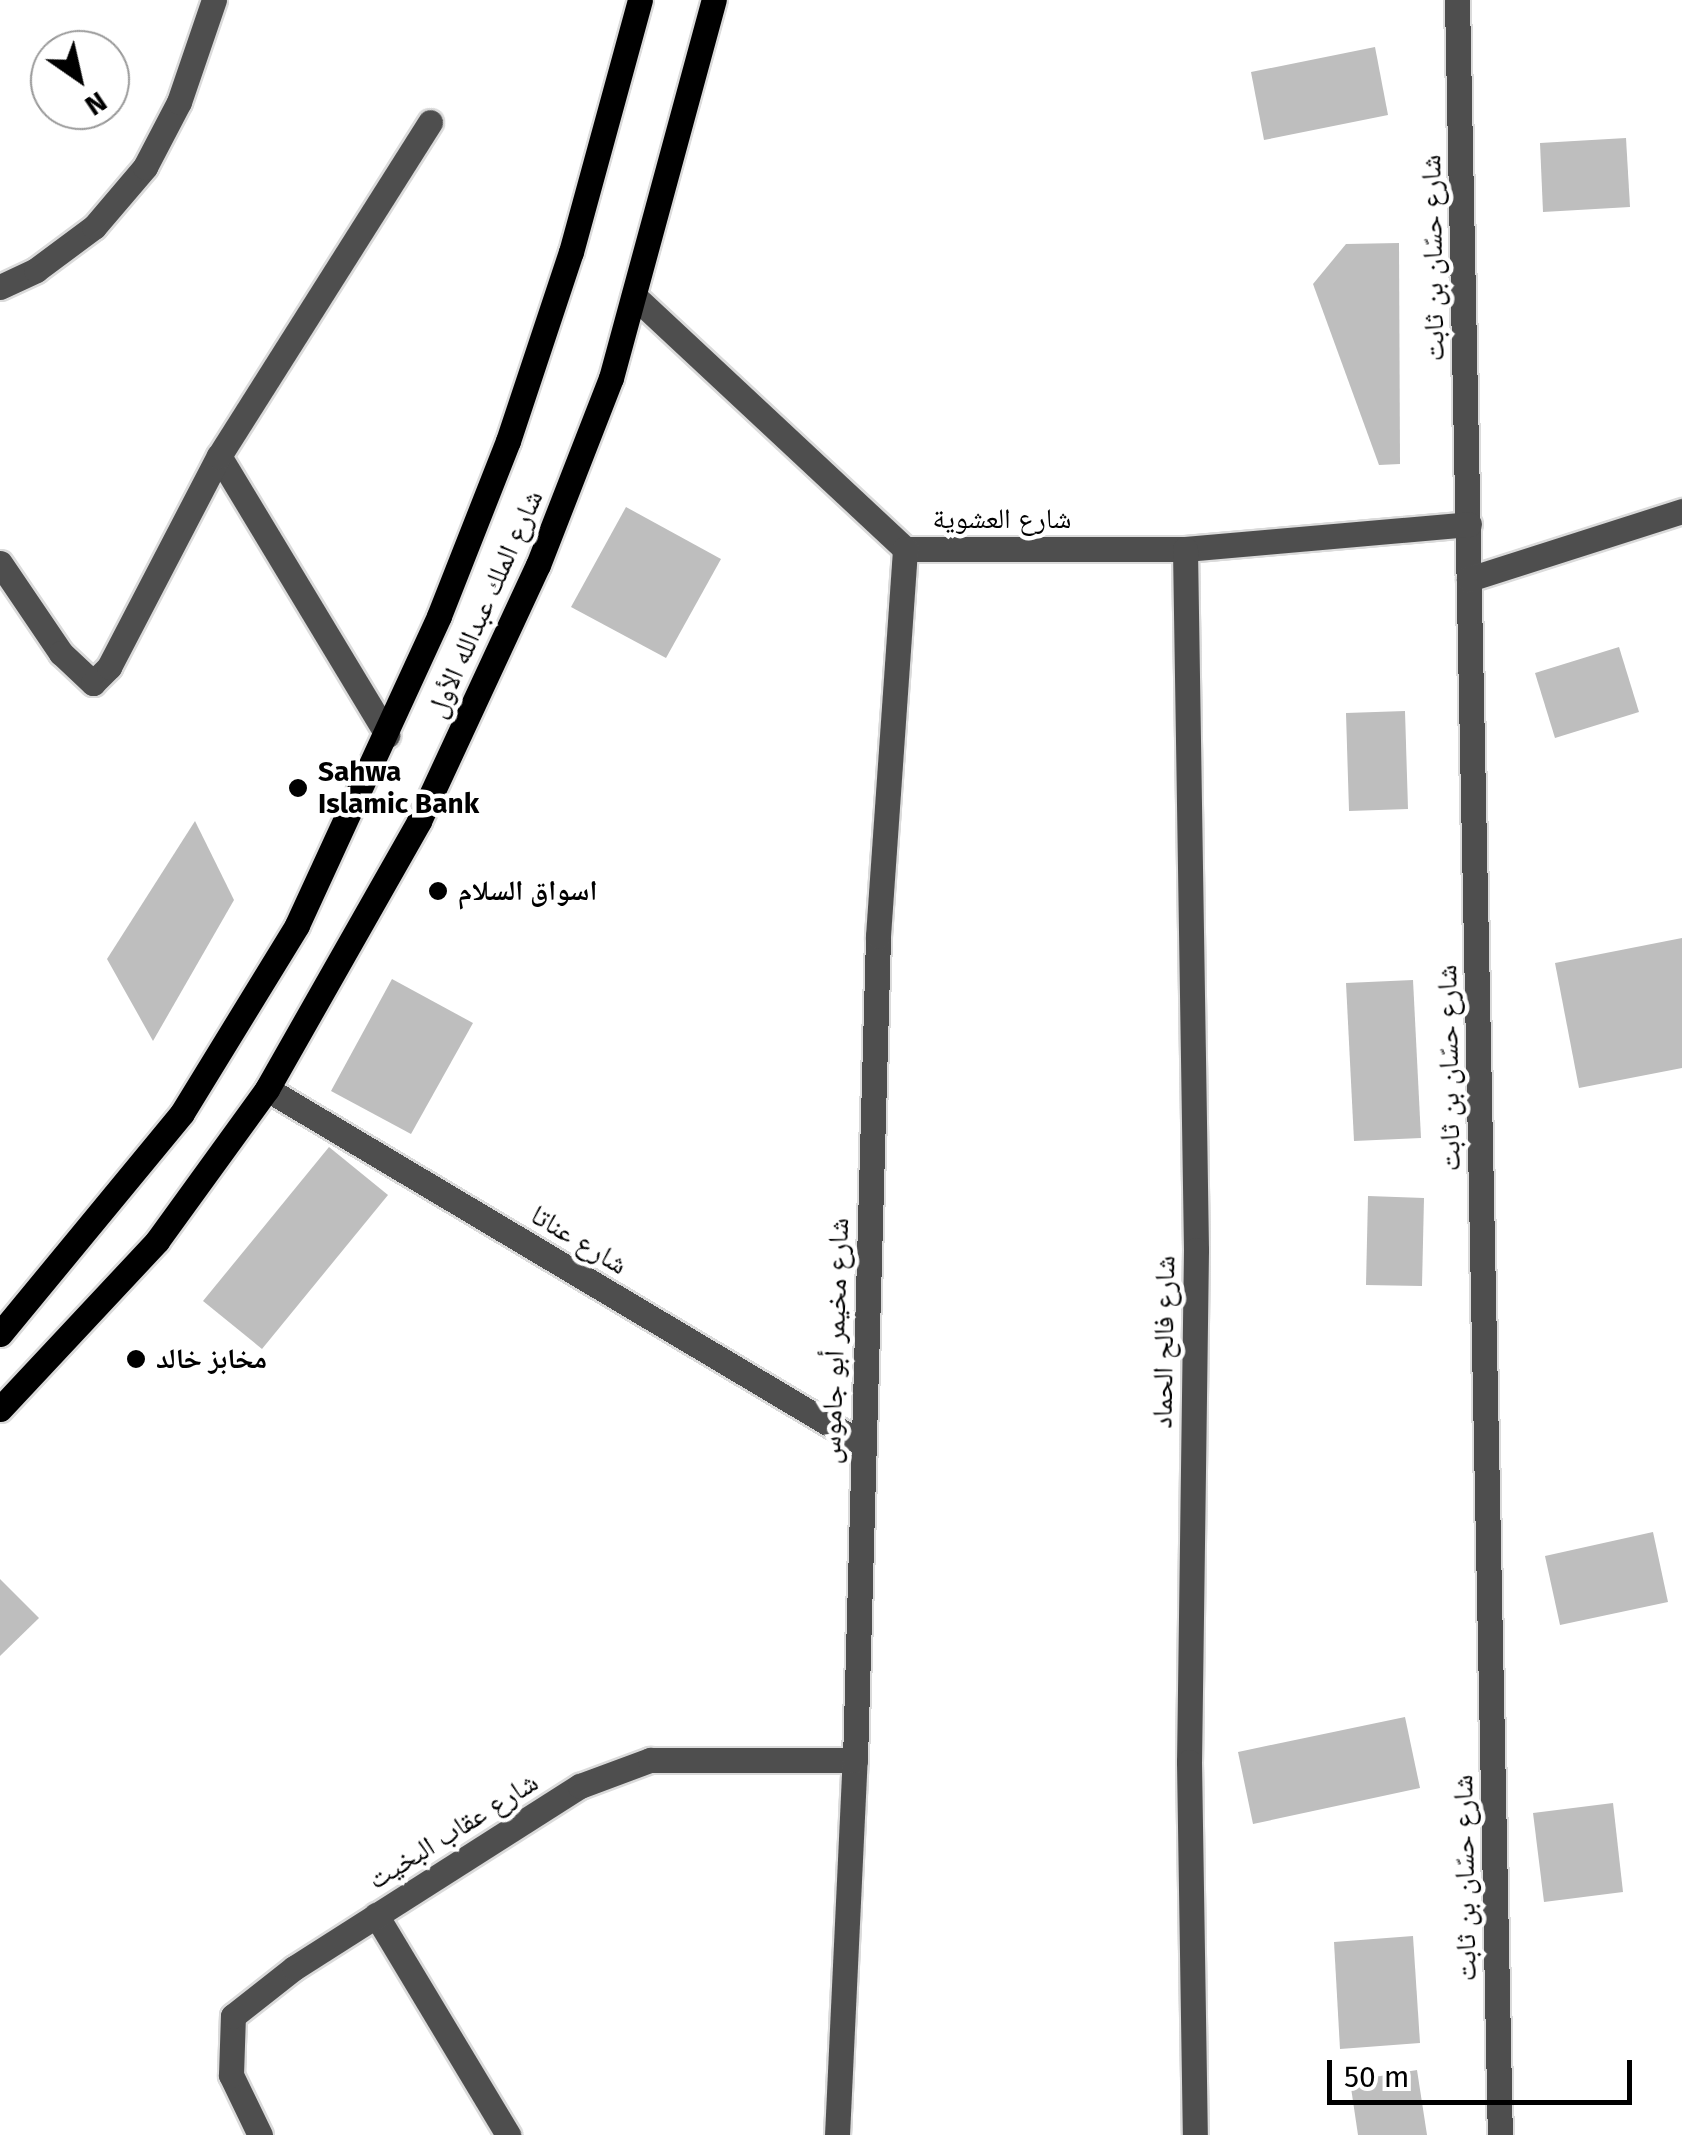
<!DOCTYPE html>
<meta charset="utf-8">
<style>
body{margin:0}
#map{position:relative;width:1682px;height:2135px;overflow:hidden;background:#fff;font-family:"Fira Sans","Noto Naskh Arabic",sans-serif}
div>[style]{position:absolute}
.building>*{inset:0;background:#bebebe}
.roads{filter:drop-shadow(2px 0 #dbdbdb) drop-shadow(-2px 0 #dbdbdb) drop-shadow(0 2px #dbdbdb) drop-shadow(0 -2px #dbdbdb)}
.minor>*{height:25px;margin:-12.5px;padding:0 12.5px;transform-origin:12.5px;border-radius:12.5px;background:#4e4e4e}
.major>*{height:25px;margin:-12.5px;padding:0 12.5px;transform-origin:12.5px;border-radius:12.5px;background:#000}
.dots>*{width:28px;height:28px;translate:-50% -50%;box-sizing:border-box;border:5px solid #fff;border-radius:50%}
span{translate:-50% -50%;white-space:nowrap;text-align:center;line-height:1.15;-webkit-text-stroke:9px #fff;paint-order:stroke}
.street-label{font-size:28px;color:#000}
.poi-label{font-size:28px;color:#000;font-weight:700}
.left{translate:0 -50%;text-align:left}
.north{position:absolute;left:30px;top:30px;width:100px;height:100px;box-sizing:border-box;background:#fff;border:2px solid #999;border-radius:50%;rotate:146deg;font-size:28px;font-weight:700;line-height:40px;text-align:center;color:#000}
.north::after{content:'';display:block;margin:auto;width:35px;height:45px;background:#000;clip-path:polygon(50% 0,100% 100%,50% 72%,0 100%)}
.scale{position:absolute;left:1327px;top:2060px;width:305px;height:45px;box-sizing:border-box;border:5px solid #000;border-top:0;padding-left:12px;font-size:30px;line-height:35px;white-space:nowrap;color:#000;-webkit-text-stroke:8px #fff;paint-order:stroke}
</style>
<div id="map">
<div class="building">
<div style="clip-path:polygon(1375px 47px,1388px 115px,1264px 140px,1251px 72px)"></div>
<div style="clip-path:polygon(1626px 138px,1630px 207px,1543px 212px,1540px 143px)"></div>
<div style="clip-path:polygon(1399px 243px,1400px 464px,1379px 465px,1313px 284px,1346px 244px)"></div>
<div style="clip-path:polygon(626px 507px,721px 559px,666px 658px,571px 607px)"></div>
<div style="clip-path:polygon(1619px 647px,1639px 712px,1555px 738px,1535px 673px)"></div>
<div style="clip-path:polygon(1405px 711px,1408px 809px,1349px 811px,1346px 713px)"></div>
<div style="clip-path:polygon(195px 821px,234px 900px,153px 1041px,107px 959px)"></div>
<div style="clip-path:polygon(1682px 938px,1682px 1068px,1579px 1088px,1555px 963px)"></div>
<div style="clip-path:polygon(392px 979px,473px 1023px,411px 1134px,331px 1091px)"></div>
<div style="clip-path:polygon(1413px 980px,1421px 1138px,1354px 1141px,1346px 983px)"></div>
<div style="clip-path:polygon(329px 1147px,388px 1195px,262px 1349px,203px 1301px)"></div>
<div style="clip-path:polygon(1368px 1196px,1424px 1198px,1422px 1286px,1366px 1285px)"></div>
<div style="clip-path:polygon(1653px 1532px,1668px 1602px,1560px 1625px,1545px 1556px)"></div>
<div style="clip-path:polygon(0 1579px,39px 1618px,0 1656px)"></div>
<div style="clip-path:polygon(1405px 1717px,1420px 1788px,1253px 1824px,1238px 1752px)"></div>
<div style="clip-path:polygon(1613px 1803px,1623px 1892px,1544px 1902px,1533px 1813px)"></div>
<div style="clip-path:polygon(1413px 1936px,1420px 2043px,1340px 2049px,1334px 1942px)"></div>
<div style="clip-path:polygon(1417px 2070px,1427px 2135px,1358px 2135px,1350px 2081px)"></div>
</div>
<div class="roads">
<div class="minor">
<div style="left:1457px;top:0;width:2135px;rotate:88.85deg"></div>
<div style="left:0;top:287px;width:40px;rotate:-25deg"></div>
<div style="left:36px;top:270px;width:72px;rotate:-36.6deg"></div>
<div style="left:94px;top:227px;width:79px;rotate:-49.6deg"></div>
<div style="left:145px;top:167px;width:73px;rotate:-62.4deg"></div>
<div style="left:179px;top:102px;width:108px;rotate:-71.1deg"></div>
<div style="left:634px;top:296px;width:371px;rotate:43deg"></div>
<div style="left:905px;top:549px;width:280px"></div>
<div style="left:1185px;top:549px;width:285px;rotate:-5deg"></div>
<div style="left:219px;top:456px;width:326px;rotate:58.9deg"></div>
<div style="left:1185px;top:549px;width:701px;rotate:89.1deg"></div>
<div style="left:1196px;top:1250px;width:512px;rotate:90.78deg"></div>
<div style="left:1189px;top:1762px;width:373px;rotate:89.1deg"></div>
<div style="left:0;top:563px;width:109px;rotate:55.9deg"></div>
<div style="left:61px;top:653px;width:44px;rotate:43.2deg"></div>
<div style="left:93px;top:683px;width:23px;rotate:-45deg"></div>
<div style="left:109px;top:667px;width:238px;rotate:-62.5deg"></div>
<div style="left:219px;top:456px;width:395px;rotate:-57.7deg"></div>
<div style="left:1469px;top:579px;width:224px;rotate:-17.7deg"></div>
<div style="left:267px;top:1089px;width:691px;rotate:30.79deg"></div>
<div style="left:376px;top:1915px;width:257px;rotate:59deg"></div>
<div style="left:260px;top:2135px;width:67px;rotate:-115.8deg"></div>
<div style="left:231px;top:2075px;width:59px;rotate:-88.1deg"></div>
<div style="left:233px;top:2016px;width:78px;rotate:-38.2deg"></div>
<div style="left:294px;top:1968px;width:339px;rotate:-32.5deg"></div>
<div style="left:580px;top:1786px;width:75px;rotate:-20.4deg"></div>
<div style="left:650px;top:1760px;width:205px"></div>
<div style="left:837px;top:2135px;width:375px;rotate:-87.3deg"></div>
<div style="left:855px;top:1760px;width:824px;rotate:-88.4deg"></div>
<div style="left:878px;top:936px;width:388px;rotate:-86deg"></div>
</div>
<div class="major">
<div style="left:0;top:1334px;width:286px;rotate:-50.5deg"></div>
<div style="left:182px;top:1113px;width:220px;rotate:-58.5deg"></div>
<div style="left:297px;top:925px;width:340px;rotate:-65.3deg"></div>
<div style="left:439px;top:616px;width:188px;rotate:-68.5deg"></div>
<div style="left:508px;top:441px;width:199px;rotate:-71.6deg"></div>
<div style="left:571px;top:252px;width:261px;rotate:-74.7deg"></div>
<div style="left:0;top:1409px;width:230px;rotate:-46.9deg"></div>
<div style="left:157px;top:1241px;width:188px;rotate:-54.1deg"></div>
<div style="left:267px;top:1089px;width:308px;rotate:-60.4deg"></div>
<div style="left:419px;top:821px;width:282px;rotate:-65.1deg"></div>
<div style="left:538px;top:565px;width:201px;rotate:-68.7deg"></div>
<div style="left:611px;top:378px;width:392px;rotate:-74.8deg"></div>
</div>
</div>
<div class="dots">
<div style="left:298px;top:788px;background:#000"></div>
<div style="left:438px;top:891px;background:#000"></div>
<div style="left:136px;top:1359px;background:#000"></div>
</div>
<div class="street-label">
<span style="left:1433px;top:258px;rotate:-91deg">شارع حسّان بن ثابت</span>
<span style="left:1002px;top:519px">شارع العشوية</span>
<span style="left:485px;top:604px;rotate:-66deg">شارع الملك عبدالله الأول</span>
<span style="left:1449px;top:1068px;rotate:-91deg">شارع حسّان بن ثابت</span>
<span style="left:579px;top:1240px;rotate:31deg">شارع عناتا</span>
<span style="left:835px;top:1341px;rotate:-88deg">شارع مخيمر أبو جاموس</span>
<span style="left:1164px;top:1342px;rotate:-89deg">شارع فالح الحماد</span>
<span style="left:453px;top:1831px;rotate:-32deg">شارع عقاب البخيت</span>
<span style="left:1465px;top:1878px;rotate:-91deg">شارع حسّان بن ثابت</span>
</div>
<div class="poi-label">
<span class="left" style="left:318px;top:788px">Sahwa<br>Islamic Bank</span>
<span class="left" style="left:458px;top:891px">اسواق السلام</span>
<span class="left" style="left:156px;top:1359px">مخابز خالد</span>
</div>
<div class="north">N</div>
<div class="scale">50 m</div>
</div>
